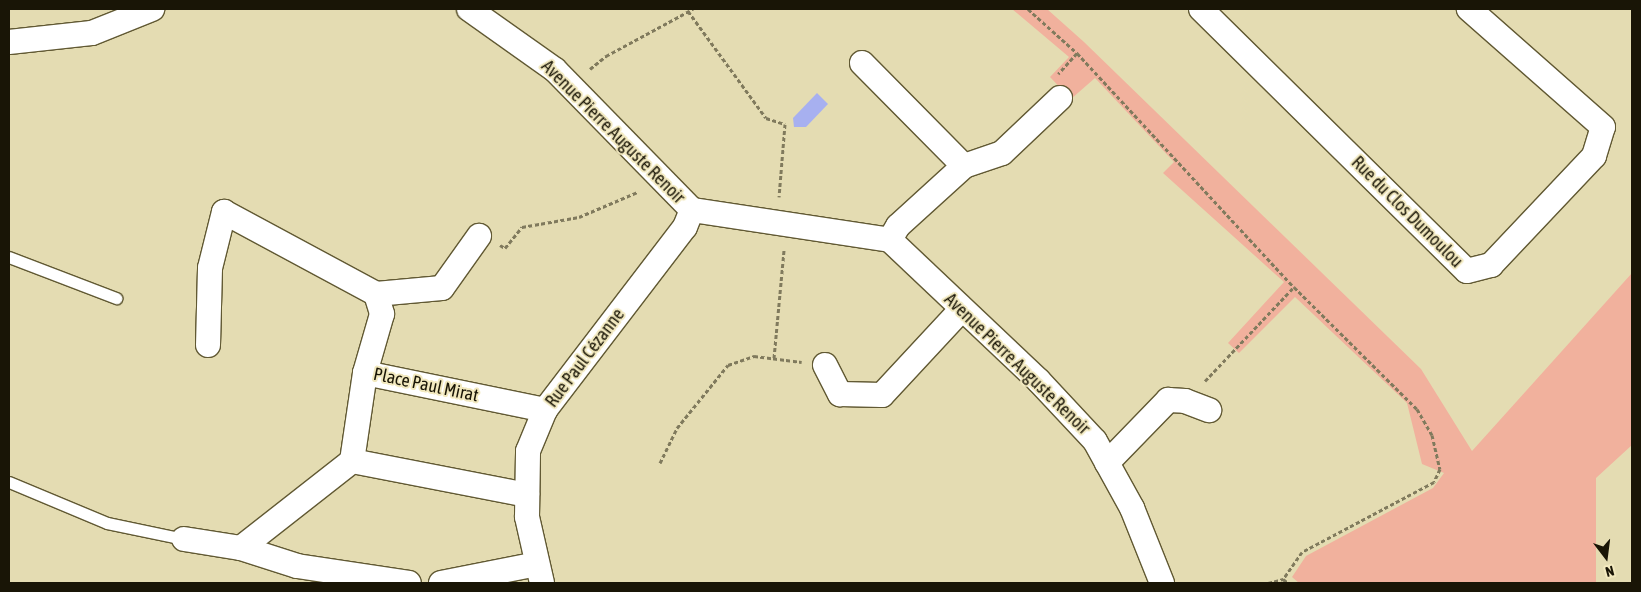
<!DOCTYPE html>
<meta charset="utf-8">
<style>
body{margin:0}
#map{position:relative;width:1641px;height:592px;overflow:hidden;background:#e4dcb2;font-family:"Asap Condensed",sans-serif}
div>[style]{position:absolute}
.green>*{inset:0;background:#f1b19d}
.water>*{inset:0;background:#a7b0f0}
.path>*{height:3px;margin-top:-1.5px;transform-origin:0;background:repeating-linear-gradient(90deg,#807a5d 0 4px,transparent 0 6.5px)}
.roads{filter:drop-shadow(1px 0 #615933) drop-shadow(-1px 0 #615933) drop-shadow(0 1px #615933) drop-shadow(0 -1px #615933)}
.service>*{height:11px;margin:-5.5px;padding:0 5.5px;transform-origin:5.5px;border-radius:5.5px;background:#fff}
.minor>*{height:24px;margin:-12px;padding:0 12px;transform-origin:12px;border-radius:12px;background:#fff}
span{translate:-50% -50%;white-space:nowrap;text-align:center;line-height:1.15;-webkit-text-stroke:4px #f2e9bf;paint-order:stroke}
.street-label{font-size:18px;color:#191506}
.frame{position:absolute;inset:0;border:10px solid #191506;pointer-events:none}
.north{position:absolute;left:1581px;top:532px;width:50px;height:50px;-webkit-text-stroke:4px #f2e9bf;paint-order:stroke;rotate:165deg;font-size:14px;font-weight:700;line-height:20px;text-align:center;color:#191506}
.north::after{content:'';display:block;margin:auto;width:18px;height:22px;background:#191506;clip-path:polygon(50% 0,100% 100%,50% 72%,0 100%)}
</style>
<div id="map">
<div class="green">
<div style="clip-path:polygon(1012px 9px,1047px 9px,1084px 42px,1421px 369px,1472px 451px,1632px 273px,1632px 445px,1596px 478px,1596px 583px,1299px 583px,1292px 577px,1306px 556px,1433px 488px,1444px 473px,1422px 464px,1407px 403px,1295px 297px,1239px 353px,1228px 343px,1284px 282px,1163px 173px,1174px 162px,1095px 78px,1071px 99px,1050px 77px,1069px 57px)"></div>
</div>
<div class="water">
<div style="clip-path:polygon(817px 93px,828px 104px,806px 127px,794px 127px,793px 118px)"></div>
</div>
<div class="path">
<div style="left:1028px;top:9px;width:66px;rotate:41.9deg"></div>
<div style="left:1077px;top:53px;width:28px;rotate:132deg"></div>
<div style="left:688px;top:11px;width:132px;rotate:53.9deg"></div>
<div style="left:766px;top:118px;width:20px;rotate:18deg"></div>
<div style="left:785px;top:124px;width:73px;rotate:94.7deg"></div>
<div style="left:1077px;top:53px;width:319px;rotate:47.2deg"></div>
<div style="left:1294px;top:287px;width:173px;rotate:44.8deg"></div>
<div style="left:1417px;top:409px;width:30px;rotate:60deg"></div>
<div style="left:1432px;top:435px;width:35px;rotate:77deg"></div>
<div style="left:1440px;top:469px;width:14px;rotate:115deg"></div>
<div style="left:1434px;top:482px;width:149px;rotate:152.1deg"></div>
<div style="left:1302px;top:552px;width:33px;rotate:125deg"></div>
<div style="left:590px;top:69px;width:21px;rotate:-39deg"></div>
<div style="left:606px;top:56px;width:99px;rotate:-28.4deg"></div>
<div style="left:500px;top:245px;width:6px;rotate:31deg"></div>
<div style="left:505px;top:248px;width:27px;rotate:-51deg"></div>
<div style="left:522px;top:227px;width:58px;rotate:-10deg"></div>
<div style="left:579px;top:217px;width:64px;rotate:-23deg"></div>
<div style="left:774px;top:358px;width:108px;rotate:-84.7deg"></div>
<div style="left:1205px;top:381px;width:129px;rotate:-46.6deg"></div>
<div style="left:660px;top:463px;width:39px;rotate:-64deg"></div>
<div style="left:677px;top:428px;width:81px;rotate:-51deg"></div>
<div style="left:728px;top:365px;width:28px;rotate:-19deg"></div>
<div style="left:754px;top:356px;width:48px;rotate:7.1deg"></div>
<div style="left:1268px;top:583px;width:16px;rotate:-15deg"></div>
<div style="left:1283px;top:579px;width:6px;rotate:39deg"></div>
</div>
<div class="roads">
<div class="service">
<div style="left:9px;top:257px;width:115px;rotate:21deg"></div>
<div style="left:9px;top:482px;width:106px;rotate:22.7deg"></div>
<div style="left:107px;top:523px;width:79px;rotate:11.7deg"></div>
</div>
<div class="minor">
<div style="left:469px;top:9px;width:105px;rotate:35.3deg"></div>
<div style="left:555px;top:70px;width:196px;rotate:45.6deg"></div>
<div style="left:692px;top:210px;width:200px;rotate:8.6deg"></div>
<div style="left:890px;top:240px;width:204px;rotate:43.4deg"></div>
<div style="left:1038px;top:380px;width:83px;rotate:46.9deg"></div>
<div style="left:1095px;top:441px;width:77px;rotate:61.1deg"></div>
<div style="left:1132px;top:508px;width:81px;rotate:68.2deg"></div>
<div style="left:1201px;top:9px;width:373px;rotate:44.6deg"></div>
<div style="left:1467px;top:271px;width:25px;rotate:-14deg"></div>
<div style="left:1491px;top:265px;width:150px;rotate:-46.6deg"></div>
<div style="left:1594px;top:156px;width:30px;rotate:-73deg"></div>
<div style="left:1603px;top:127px;width:179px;rotate:-138.6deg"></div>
<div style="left:9px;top:42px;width:83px;rotate:-6.2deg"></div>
<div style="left:92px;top:33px;width:65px;rotate:-21.8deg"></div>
<div style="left:862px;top:63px;width:145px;rotate:45.3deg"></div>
<div style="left:964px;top:166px;width:89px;rotate:137.7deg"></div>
<div style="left:898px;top:226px;width:16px;rotate:120deg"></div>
<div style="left:964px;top:166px;width:40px;rotate:-18.9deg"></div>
<div style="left:1002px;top:153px;width:80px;rotate:-43.5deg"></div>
<div style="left:376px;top:294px;width:66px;rotate:-5.2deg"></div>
<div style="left:442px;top:288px;width:64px;rotate:-54.6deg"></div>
<div style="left:208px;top:345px;width:77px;rotate:-88.5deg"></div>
<div style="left:210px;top:268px;width:58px;rotate:-76deg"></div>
<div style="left:224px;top:212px;width:173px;rotate:28.3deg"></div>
<div style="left:376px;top:294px;width:21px;rotate:73deg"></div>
<div style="left:382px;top:314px;width:61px;rotate:106.1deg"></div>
<div style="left:825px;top:365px;width:33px;rotate:63deg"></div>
<div style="left:840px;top:394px;width:42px;rotate:1.4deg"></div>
<div style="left:882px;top:395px;width:116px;rotate:-47.1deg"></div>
<div style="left:1107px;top:463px;width:88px;rotate:-45.9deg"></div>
<div style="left:1168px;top:400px;width:17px;rotate:3deg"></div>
<div style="left:1185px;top:401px;width:26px;rotate:21deg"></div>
<div style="left:527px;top:495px;width:178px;rotate:-169deg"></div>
<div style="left:352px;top:461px;width:89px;rotate:-81.6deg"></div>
<div style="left:365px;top:373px;width:184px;rotate:11.6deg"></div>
<div style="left:184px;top:539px;width:58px;rotate:9deg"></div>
<div style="left:241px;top:548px;width:141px;rotate:-38.1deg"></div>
<div style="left:241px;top:548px;width:59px;rotate:17.8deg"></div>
<div style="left:297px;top:566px;width:113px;rotate:8.6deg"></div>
<div style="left:441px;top:583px;width:98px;rotate:-11.2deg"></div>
<div style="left:542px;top:583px;width:68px;rotate:-102.8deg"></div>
<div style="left:527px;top:517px;width:66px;rotate:-89.1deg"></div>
<div style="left:528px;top:451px;width:44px;rotate:-67.5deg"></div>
<div style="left:545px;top:410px;width:230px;rotate:-52.6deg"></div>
<div style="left:685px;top:227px;width:18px;rotate:-68deg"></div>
</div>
</div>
<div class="street-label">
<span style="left:613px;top:132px;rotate:45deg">Avenue Pierre Auguste Renoir</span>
<span style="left:1407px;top:212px;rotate:45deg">Rue du Clos Dumoulou</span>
<span style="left:585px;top:358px;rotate:-53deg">Rue Paul Cézanne</span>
<span style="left:1017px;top:364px;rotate:44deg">Avenue Pierre Auguste Renoir</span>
<span style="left:426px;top:385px;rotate:12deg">Place Paul Mirat</span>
</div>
<div class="frame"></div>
<div class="north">N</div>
</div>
